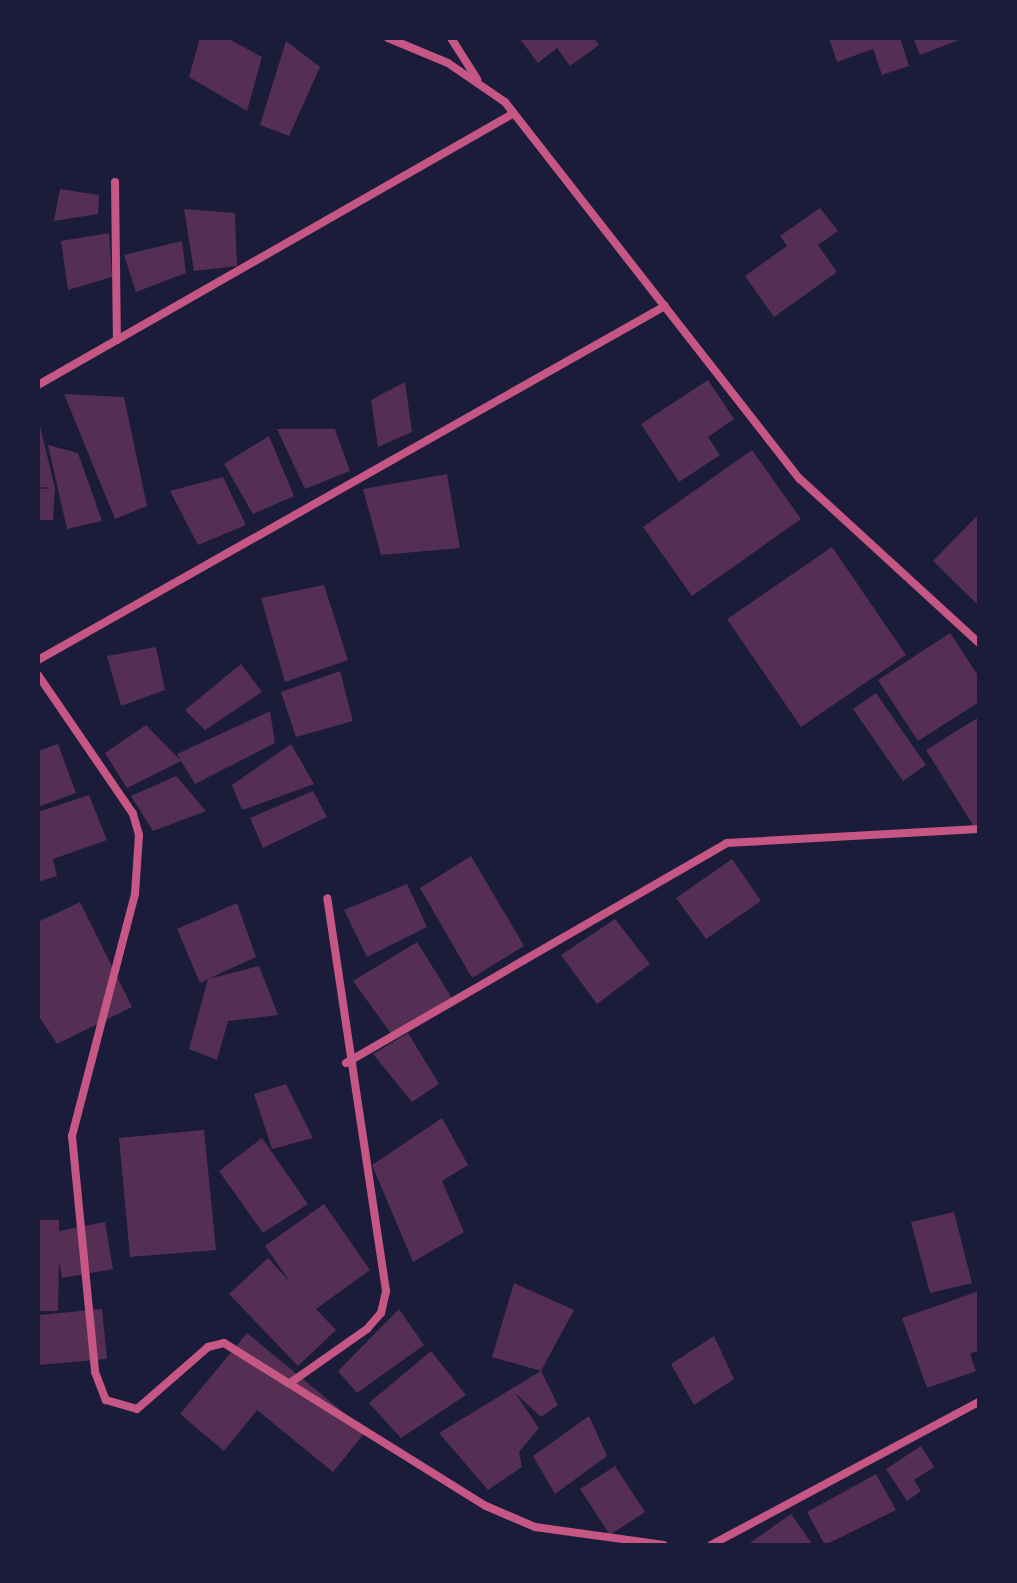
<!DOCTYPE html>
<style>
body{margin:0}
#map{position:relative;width:1017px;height:1583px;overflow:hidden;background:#1b1b3a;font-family:Quicksand,sans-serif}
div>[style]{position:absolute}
.building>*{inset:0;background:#542f53}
.minor>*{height:8px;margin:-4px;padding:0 4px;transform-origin:4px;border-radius:4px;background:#c65784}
span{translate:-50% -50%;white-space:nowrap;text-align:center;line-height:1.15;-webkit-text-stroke:8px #1b1b3a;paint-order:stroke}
.frame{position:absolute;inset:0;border:40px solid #1b1b3a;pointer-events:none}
</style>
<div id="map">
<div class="building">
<div style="clip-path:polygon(200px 38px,227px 38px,262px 57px,247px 111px,189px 77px)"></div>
<div style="clip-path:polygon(519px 38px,594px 38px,599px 45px,570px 66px,557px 48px,538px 63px)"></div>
<div style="clip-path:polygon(829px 38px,900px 38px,909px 66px,882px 75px,873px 49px,837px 62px)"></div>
<div style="clip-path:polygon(913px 38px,964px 38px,920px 55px)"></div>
<div style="clip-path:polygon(286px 41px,320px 67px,289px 136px,260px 125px)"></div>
<div style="clip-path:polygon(60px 189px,99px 195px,98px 214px,54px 221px)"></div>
<div style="clip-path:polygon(820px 208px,838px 231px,818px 245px,837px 272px,774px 317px,745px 276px,787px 246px,780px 236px)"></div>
<div style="clip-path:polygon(184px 209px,235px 213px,237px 266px,194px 271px)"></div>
<div style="clip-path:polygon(109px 233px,112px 277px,68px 290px,61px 241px)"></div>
<div style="clip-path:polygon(182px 241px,186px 273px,136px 292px,124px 255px)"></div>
<div style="clip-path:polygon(708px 380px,734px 419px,708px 437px,720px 455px,679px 482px,641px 424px)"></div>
<div style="clip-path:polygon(405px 382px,412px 432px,378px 447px,371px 400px)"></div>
<div style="clip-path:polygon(64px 394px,124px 397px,147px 506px,115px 519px)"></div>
<div style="clip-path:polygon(38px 418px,55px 488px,53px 520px,38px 520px,38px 489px,52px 488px,38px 487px)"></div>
<div style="clip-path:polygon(277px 429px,335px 429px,350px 471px,305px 489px)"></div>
<div style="clip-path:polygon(269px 436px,294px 496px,253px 514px,224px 464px)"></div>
<div style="clip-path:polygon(48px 445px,78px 453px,102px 521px,67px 529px)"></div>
<div style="clip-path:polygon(752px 450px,801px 519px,692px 596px,643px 527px)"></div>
<div style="clip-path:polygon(447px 474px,460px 548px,381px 555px,363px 489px)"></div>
<div style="clip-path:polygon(223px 477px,246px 525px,198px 545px,170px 491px)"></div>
<div style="clip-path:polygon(979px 514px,979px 602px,977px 604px,933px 561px)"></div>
<div style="clip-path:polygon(832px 547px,906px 655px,801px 727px,727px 619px)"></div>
<div style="clip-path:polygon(324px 585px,348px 660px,285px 682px,261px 598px)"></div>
<div style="clip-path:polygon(950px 633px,979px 677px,979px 702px,918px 741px,878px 680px)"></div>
<div style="clip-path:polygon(156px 647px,165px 690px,121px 706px,107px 656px)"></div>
<div style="clip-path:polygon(241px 664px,262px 692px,205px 730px,185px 710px)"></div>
<div style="clip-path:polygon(340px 671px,353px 721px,296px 737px,281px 692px)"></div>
<div style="clip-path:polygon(876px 693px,926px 765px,903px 781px,853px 709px)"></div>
<div style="clip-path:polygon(270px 711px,275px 743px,195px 784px,181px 761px,127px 788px,105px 753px,146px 725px,181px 761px,177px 754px)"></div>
<div style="clip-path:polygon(979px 717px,979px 825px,975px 828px,926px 750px)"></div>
<div style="clip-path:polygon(58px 744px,76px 793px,38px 807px,38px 751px)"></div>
<div style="clip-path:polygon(291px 744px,314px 784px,242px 810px,232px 785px)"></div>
<div style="clip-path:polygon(176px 776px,206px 811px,153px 831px,131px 796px)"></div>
<div style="clip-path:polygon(313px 791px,327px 817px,263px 848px,250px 818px)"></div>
<div style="clip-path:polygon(89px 795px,107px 840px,53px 859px,57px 876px,38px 882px,38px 812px)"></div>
<div style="clip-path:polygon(471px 856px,524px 946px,472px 978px,420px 888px)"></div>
<div style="clip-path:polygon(732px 859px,761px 901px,706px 939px,676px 898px)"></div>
<div style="clip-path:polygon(407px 884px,427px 927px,367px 957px,344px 910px)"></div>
<div style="clip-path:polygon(80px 902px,132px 1007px,57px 1044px,38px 1015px,38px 922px)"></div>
<div style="clip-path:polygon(237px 903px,256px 957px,208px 979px,259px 966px,278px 1015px,228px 1021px,217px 1060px,189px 1049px,208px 979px,200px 983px,177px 929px)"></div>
<div style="clip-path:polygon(615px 919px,650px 964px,597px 1004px,561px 955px)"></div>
<div style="clip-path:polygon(417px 942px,452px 998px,392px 1035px,353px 981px)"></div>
<div style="clip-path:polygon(408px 1033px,439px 1084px,412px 1102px,373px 1054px)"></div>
<div style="clip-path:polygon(286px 1084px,313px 1138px,272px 1149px,254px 1094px)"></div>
<div style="clip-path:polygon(442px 1118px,468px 1165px,442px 1181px,464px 1232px,413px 1262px,372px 1165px)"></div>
<div style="clip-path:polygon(204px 1130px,216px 1250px,130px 1257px,119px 1138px)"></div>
<div style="clip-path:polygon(262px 1138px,308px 1204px,263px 1233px,219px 1171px)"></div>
<div style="clip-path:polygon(324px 1204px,370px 1270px,316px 1309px,336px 1330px,298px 1366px,229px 1294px,268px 1258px,291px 1283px,265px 1246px)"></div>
<div style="clip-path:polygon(954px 1212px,972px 1283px,930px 1293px,911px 1222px)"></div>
<div style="clip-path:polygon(38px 1220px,59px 1220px,59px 1231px,105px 1222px,113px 1269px,62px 1278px,59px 1261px,58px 1311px,38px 1311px)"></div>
<div style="clip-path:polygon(514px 1283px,574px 1310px,541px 1371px,558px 1405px,541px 1417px,515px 1393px,539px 1428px,519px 1452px,522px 1467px,488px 1490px,439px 1433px,541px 1371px,492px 1357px)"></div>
<div style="clip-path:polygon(979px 1291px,979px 1350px,970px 1354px,976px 1371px,927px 1388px,902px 1318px)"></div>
<div style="clip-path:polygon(102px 1309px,107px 1359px,38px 1365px,38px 1315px)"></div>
<div style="clip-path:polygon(399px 1309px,424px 1345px,357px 1393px,338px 1371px)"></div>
<div style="clip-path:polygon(247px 1333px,366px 1431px,333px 1472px,257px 1410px,224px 1451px,180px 1414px)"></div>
<div style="clip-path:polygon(714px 1336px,734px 1379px,694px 1405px,671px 1364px)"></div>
<div style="clip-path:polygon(431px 1351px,466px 1395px,401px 1438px,369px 1403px)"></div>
<div style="clip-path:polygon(589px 1416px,607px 1456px,555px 1494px,533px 1456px)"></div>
<div style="clip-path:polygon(921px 1446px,934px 1467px,914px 1480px,921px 1491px,907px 1501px,886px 1469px)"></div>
<div style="clip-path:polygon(615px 1466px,645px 1512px,610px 1535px,580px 1489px)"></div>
<div style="clip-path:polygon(876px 1474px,896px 1510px,825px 1545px,807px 1512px)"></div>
<div style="clip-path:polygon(791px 1514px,813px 1545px,747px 1545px)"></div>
</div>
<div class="minor">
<div style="left:388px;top:38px;width:65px;rotate:22.6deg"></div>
<div style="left:448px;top:63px;width:69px;rotate:34.4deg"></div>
<div style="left:505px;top:102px;width:479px;rotate:52deg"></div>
<div style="left:800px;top:479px;width:243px;rotate:42.5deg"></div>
<div style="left:451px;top:38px;width:49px;rotate:57.6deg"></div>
<div style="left:115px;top:182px;width:158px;rotate:89.3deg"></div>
<div style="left:38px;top:385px;width:548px;rotate:-29.74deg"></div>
<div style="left:38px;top:660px;width:720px;rotate:-29.45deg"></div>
<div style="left:38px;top:675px;width:168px;rotate:55.6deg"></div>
<div style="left:133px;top:814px;width:22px;rotate:74deg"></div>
<div style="left:139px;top:835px;width:59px;rotate:93.9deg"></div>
<div style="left:135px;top:894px;width:250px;rotate:104.6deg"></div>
<div style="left:72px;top:1136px;width:237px;rotate:84.4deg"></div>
<div style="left:95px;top:1372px;width:30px;rotate:69deg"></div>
<div style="left:106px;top:1400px;width:32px;rotate:16deg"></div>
<div style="left:137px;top:1409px;width:94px;rotate:-41.1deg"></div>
<div style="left:208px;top:1347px;width:16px;rotate:-14deg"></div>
<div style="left:224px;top:1343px;width:309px;rotate:31.9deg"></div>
<div style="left:486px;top:1506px;width:53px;rotate:23.2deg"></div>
<div style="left:535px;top:1527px;width:130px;rotate:7.9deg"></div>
<div style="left:346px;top:1063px;width:440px;rotate:-30deg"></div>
<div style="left:727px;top:843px;width:252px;rotate:-3.2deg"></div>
<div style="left:290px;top:1383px;width:94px;rotate:-35deg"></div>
<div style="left:367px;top:1329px;width:21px;rotate:-49deg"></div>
<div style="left:381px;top:1313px;width:23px;rotate:-77deg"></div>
<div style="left:386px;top:1291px;width:397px;rotate:-98.5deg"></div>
<div style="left:711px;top:1545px;width:304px;rotate:-28.1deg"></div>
</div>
<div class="frame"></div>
</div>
